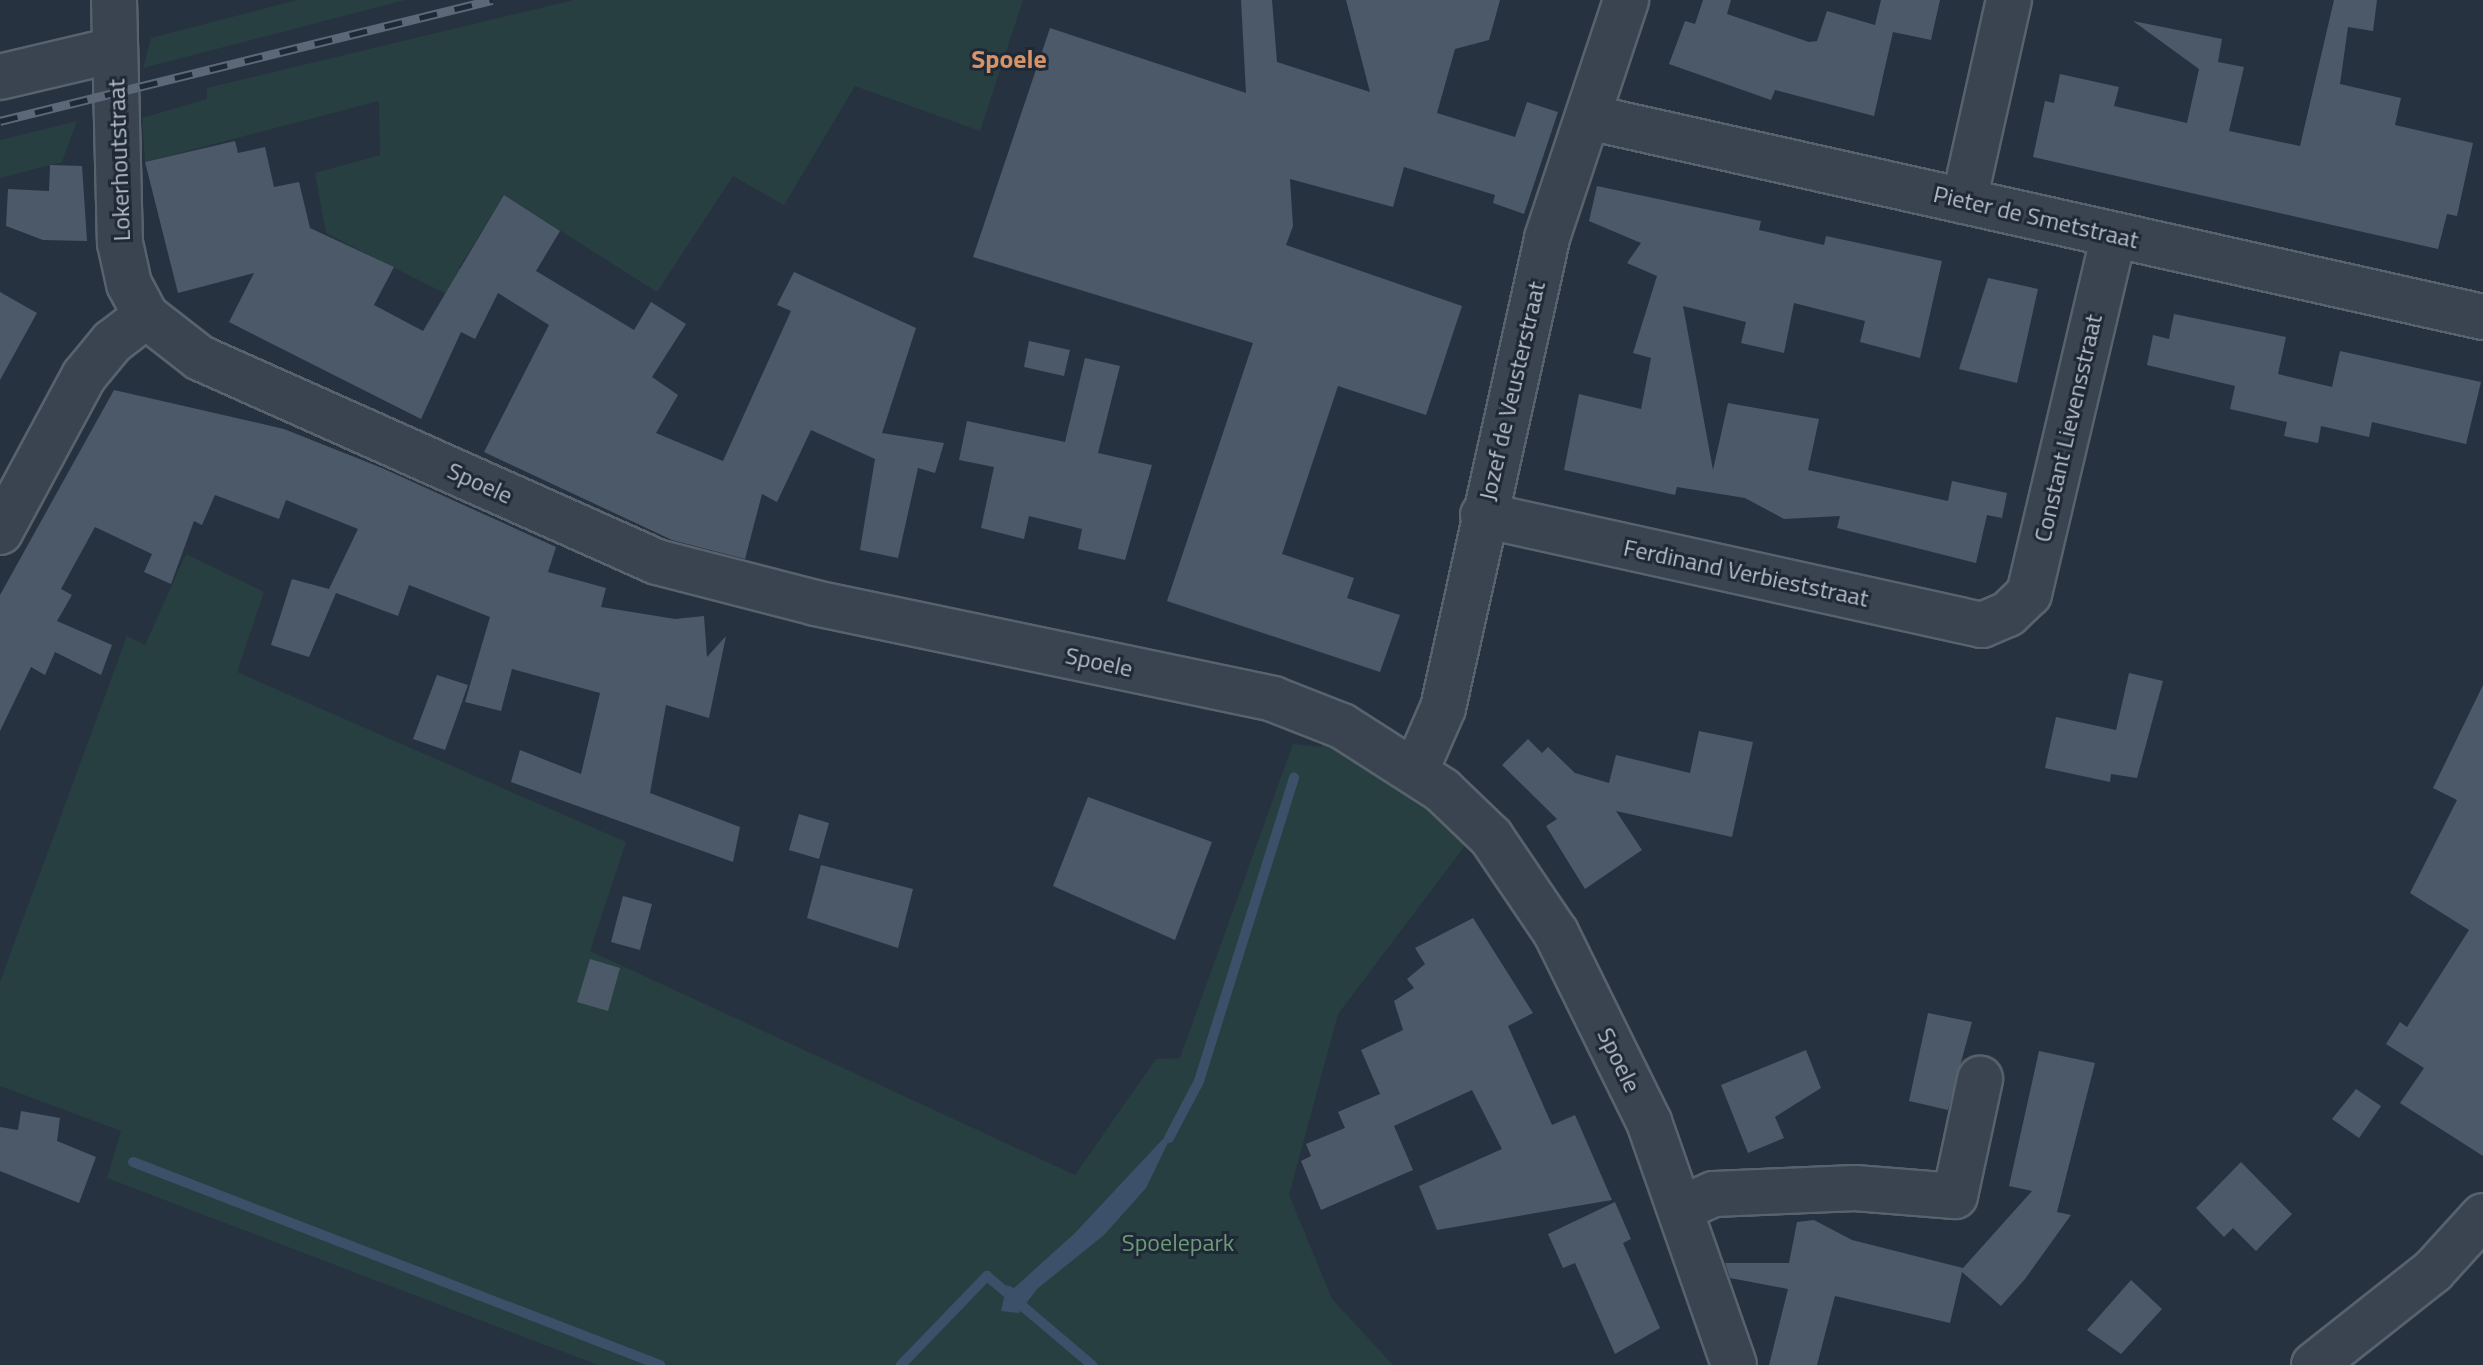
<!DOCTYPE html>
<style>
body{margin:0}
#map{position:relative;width:2483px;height:1365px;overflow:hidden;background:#263240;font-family:"Titillium Web",sans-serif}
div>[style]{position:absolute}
.green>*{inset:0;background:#283f41}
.water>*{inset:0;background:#3c5069}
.stream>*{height:10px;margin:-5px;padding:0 5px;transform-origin:5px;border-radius:5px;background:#3c5069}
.building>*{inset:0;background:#4c5969}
.roads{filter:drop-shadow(2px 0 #58626d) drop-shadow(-2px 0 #58626d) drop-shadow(0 2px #58626d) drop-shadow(0 -2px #58626d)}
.minor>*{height:44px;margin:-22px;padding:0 22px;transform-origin:22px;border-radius:22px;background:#3a4450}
.rail>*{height:9px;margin-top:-4.5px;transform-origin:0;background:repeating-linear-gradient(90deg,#1f2935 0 18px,#5c6877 0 36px);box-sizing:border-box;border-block:2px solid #5c6877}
span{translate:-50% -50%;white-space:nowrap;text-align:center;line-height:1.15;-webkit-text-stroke:6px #1f2935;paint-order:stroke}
.street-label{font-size:24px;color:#b7bfca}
.park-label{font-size:24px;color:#6e9b77}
.neighbourhood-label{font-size:26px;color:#d49368;font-weight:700}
</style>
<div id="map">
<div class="green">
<div style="clip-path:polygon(297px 0,405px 0,143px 68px,151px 38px)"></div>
<div style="clip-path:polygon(574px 0,1023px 0,980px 131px,855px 86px,784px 205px,733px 176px,657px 292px,504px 195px,459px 268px,481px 282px,468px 305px,326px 233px,315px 173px,380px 155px,379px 101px,145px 162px,142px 118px,207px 99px,207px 88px)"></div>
<div style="clip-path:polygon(77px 121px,62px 162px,0 178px,0 140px)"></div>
<div style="clip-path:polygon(186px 554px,264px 592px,237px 672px,626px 842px,590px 951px,1075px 1175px,1156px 1059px,1180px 1058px,1293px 744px,1322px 747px,1326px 736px,1401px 781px,1467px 843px,1338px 1014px,1289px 1195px,1332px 1299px,1393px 1365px,598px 1365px,107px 1178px,121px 1131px,0 1086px,0 982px,127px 636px,145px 645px)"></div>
</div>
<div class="water">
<div style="clip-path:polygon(1177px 1124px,1146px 1188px,1104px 1235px,1037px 1289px,1019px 1313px,1001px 1311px,1007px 1285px,1014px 1288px,1074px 1234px)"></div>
</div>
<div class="stream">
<div style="left:1169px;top:1138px;width:64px;rotate:-62.2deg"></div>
<div style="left:1199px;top:1081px;width:318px;rotate:-72.6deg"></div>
<div style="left:133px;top:1162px;width:565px;rotate:21.07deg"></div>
<div style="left:901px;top:1365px;width:124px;rotate:-46deg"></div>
<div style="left:987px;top:1276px;width:138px;rotate:40.3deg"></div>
</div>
<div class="building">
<div style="clip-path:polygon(1241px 0,1272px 0,1277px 62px,1370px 92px,1346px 0,1500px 0,1489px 40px,1455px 49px,1437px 113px,1515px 137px,1527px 102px,1558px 112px,1524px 214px,1493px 203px,1495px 195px,1404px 167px,1393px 207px,1290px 179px,1293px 226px,1286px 245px,1462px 306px,1426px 415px,1338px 386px,1282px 554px,1354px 578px,1347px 598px,1400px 615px,1380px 672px,1167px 601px,1253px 343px,973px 257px,1050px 28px,1246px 93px)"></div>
<div style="clip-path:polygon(1703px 0,1731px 0,1727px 14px,1809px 42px,1817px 41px,1827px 11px,1875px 25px,1881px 0,1940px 0,1931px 40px,1893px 32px,1874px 116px,1775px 90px,1771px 100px,1669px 64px,1685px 21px,1695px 24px)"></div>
<div style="clip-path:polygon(2334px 0,2377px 0,2373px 31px,2348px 27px,2340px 84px,2401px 98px,2395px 125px,2473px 143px,2457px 216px,2447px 214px,2438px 249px,2033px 157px,2045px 101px,2054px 103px,2060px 74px,2119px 87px,2114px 106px,2187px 123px,2199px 69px,2133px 21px,2222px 39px,2218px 62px,2244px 67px,2229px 131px,2300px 146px)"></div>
<div style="clip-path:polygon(235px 141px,238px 153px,265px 147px,274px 187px,299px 182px,310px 228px,394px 267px,374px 305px,423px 331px,504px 195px,560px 231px,536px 271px,634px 330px,651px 302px,686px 324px,652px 377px,678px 395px,656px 433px,723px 461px,791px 311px,777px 305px,794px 272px,916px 328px,882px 433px,944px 443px,935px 473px,918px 468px,898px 558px,860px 550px,875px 459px,811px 430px,777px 502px,762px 494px,745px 559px,672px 540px,484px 452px,549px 325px,498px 293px,475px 339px,461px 332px,421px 419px,229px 322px,254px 273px,178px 293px,145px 162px)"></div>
<div style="clip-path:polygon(50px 165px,82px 166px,87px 241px,43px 240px,6px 226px,8px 189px,49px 191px)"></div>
<div style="clip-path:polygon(1597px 186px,1761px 221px,1759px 230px,1824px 245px,1826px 236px,1942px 261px,1920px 358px,1860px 342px,1865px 321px,1794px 303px,1784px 353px,1741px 343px,1746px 322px,1683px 306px,1713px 470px,1728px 403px,1819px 419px,1808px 470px,1948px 501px,1952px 481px,2007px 493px,2002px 518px,1987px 515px,1976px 563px,1837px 528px,1840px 516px,1784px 519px,1745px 498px,1677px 487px,1675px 495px,1564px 470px,1579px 394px,1641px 409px,1651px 358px,1633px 353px,1657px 276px,1627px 263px,1641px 243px,1589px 221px)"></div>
<div style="clip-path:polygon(1988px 278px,2038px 289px,2017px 383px,1959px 369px)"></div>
<div style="clip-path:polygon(0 292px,37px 313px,0 380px)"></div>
<div style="clip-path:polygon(2174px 314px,2286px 337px,2278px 374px,2332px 387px,2340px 351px,2481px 382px,2466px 444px,2372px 422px,2369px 437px,2321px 426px,2318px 443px,2284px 436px,2287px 422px,2230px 409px,2235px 386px,2147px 365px,2153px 335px,2169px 339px)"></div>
<div style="clip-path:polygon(1029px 341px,1070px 350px,1064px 376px,1024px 367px)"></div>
<div style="clip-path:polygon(1085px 358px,1120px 366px,1098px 453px,1152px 465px,1125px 560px,1078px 549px,1082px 529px,1029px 516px,1024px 539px,981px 528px,994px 467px,959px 460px,967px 421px,1065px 442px)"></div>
<div style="clip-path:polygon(114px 390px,284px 429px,382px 468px,556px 547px,548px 572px,606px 588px,601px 607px,675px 619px,704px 616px,707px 657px,726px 636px,709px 718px,666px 705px,650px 793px,740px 827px,733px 862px,511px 782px,520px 750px,581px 774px,600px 693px,512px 669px,501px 711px,465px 702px,490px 617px,409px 585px,398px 616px,336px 593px,309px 657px,271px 645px,292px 579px,329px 589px,358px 529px,286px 500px,279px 519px,215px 495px,202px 525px,194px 521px,171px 584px,144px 572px,152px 554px,95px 527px,61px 589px,72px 595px,57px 621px,112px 645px,101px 675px,55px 652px,45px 675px,31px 667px,0 731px,0 595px)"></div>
<div style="clip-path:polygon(2129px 673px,2163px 681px,2137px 778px,2111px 774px,2110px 782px,2045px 768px,2056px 717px,2116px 730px)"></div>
<div style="clip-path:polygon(437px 675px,468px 685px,445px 750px,413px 739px)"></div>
<div style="clip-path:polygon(2483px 685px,2483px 1156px,2400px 1103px,2424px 1068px,2386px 1044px,2400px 1022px,2407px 1027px,2469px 930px,2410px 893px,2457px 800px,2433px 788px)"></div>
<div style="clip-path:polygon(1699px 731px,1753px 742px,1732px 837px,1616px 811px,1642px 850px,1585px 889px,1546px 826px,1557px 819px,1502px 765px,1528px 739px,1542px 753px,1548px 747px,1575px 773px,1609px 783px,1616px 755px,1690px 773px)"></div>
<div style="clip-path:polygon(1088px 797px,1212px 842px,1175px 940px,1053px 886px)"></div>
<div style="clip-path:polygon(799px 814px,829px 823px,819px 859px,789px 850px)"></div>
<div style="clip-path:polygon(821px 865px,913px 889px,898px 948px,807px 918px)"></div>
<div style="clip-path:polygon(623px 896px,652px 904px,640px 950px,611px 942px)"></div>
<div style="clip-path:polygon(1473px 918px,1533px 1013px,1508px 1026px,1552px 1125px,1575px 1115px,1612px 1200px,1437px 1230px,1419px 1186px,1502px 1149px,1472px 1090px,1394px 1126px,1413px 1170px,1321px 1210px,1301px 1161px,1311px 1156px,1306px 1144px,1345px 1128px,1338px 1112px,1380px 1094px,1361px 1050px,1403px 1030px,1394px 1001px,1414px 988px,1407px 979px,1425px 964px,1415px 948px)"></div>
<div style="clip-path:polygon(590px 959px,620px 968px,608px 1011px,577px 1002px)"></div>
<div style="clip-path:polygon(1928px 1013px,1972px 1022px,1948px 1110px,1909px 1101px)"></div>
<div style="clip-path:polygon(1806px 1050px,1821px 1088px,1775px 1117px,1784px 1138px,1748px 1153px,1721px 1085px)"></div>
<div style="clip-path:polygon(2039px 1051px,2095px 1063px,2057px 1212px,2071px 1215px,2025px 1279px,2001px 1306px,1962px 1272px,1950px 1323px,1835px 1296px,1817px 1365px,1769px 1365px,1788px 1289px,1730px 1278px,1725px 1263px,1789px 1263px,1797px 1222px,1814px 1220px,1852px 1240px,1963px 1268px,2032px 1191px,2009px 1186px)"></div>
<div style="clip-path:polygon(2356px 1089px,2381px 1106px,2359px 1138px,2332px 1119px)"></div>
<div style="clip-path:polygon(21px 1111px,60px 1118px,57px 1141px,96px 1157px,79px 1203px,0 1171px,0 1127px,18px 1130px)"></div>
<div style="clip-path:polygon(2241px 1162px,2292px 1214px,2256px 1251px,2233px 1228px,2224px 1237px,2196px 1208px)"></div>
<div style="clip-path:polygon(1615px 1202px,1631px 1239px,1623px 1243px,1660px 1328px,1615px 1354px,1575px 1263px,1563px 1268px,1548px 1234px)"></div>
<div style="clip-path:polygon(2131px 1280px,2162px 1309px,2121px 1354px,2087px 1330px)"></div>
</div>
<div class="roads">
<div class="minor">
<div style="left:114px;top:0;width:243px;rotate:88.6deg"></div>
<div style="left:120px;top:243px;width:42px;rotate:77.6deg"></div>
<div style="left:129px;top:284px;width:36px;rotate:62deg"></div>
<div style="left:146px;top:316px;width:68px;rotate:37.9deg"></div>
<div style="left:200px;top:358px;width:500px;rotate:24.06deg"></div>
<div style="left:657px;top:562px;width:163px;rotate:14.5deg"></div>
<div style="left:815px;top:603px;width:468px;rotate:11.8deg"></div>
<div style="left:1273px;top:699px;width:74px;rotate:21.4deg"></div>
<div style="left:1342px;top:726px;width:119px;rotate:32.6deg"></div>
<div style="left:1442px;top:790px;width:68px;rotate:43.8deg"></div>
<div style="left:1491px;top:837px;width:116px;rotate:55.9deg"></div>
<div style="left:1556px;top:933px;width:211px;rotate:63.8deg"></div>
<div style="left:1649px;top:1122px;width:257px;rotate:70.7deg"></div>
<div style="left:0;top:77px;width:117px;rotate:-13.3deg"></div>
<div style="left:1588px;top:117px;width:917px;rotate:12.6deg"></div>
<div style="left:1964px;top:201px;width:206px;rotate:-77.4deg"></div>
<div style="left:1483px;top:515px;width:511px;rotate:12.43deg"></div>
<div style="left:1982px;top:625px;width:28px;rotate:-23deg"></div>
<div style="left:2008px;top:614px;width:29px;rotate:-44deg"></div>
<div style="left:2029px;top:594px;width:369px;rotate:-76.7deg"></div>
<div style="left:0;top:532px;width:177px;rotate:-61.7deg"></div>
<div style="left:84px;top:376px;width:44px;rotate:-50.5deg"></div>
<div style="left:112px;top:342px;width:43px;rotate:-37.4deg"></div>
<div style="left:1416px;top:770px;width:68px;rotate:-66.5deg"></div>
<div style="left:1443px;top:708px;width:481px;rotate:-77.5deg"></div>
<div style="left:1547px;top:238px;width:251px;rotate:-71.6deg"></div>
<div style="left:1680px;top:1209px;width:37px;rotate:-24deg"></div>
<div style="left:1714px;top:1194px;width:141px;rotate:-2.4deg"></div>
<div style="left:1855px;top:1188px;width:100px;rotate:4.6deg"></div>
<div style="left:1955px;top:1196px;width:120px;rotate:-77.9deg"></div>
<div style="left:2314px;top:1365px;width:152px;rotate:-38.3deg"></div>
<div style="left:2433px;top:1271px;width:74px;rotate:-47.7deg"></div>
</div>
</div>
<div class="rail">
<div style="left:0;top:121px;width:507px;rotate:-13.82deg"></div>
</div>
<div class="street-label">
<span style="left:119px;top:160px;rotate:-92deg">Lokerhoutstraat</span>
<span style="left:2036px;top:217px;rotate:13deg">Pieter de Smetstraat</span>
<span style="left:1512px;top:391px;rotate:-77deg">Jozef de Veusterstraat</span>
<span style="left:2068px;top:428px;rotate:-77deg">Constant Lievensstraat</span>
<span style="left:480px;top:483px;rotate:24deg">Spoele</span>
<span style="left:1746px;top:573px;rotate:12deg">Ferdinand Verbieststraat</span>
<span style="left:1099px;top:662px;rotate:12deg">Spoele</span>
<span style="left:1619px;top:1060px;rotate:64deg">Spoele</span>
</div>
<div class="park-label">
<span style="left:1178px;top:1243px">Spoelepark</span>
</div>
<div class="neighbourhood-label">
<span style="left:1009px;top:59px">Spoele</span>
</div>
</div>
